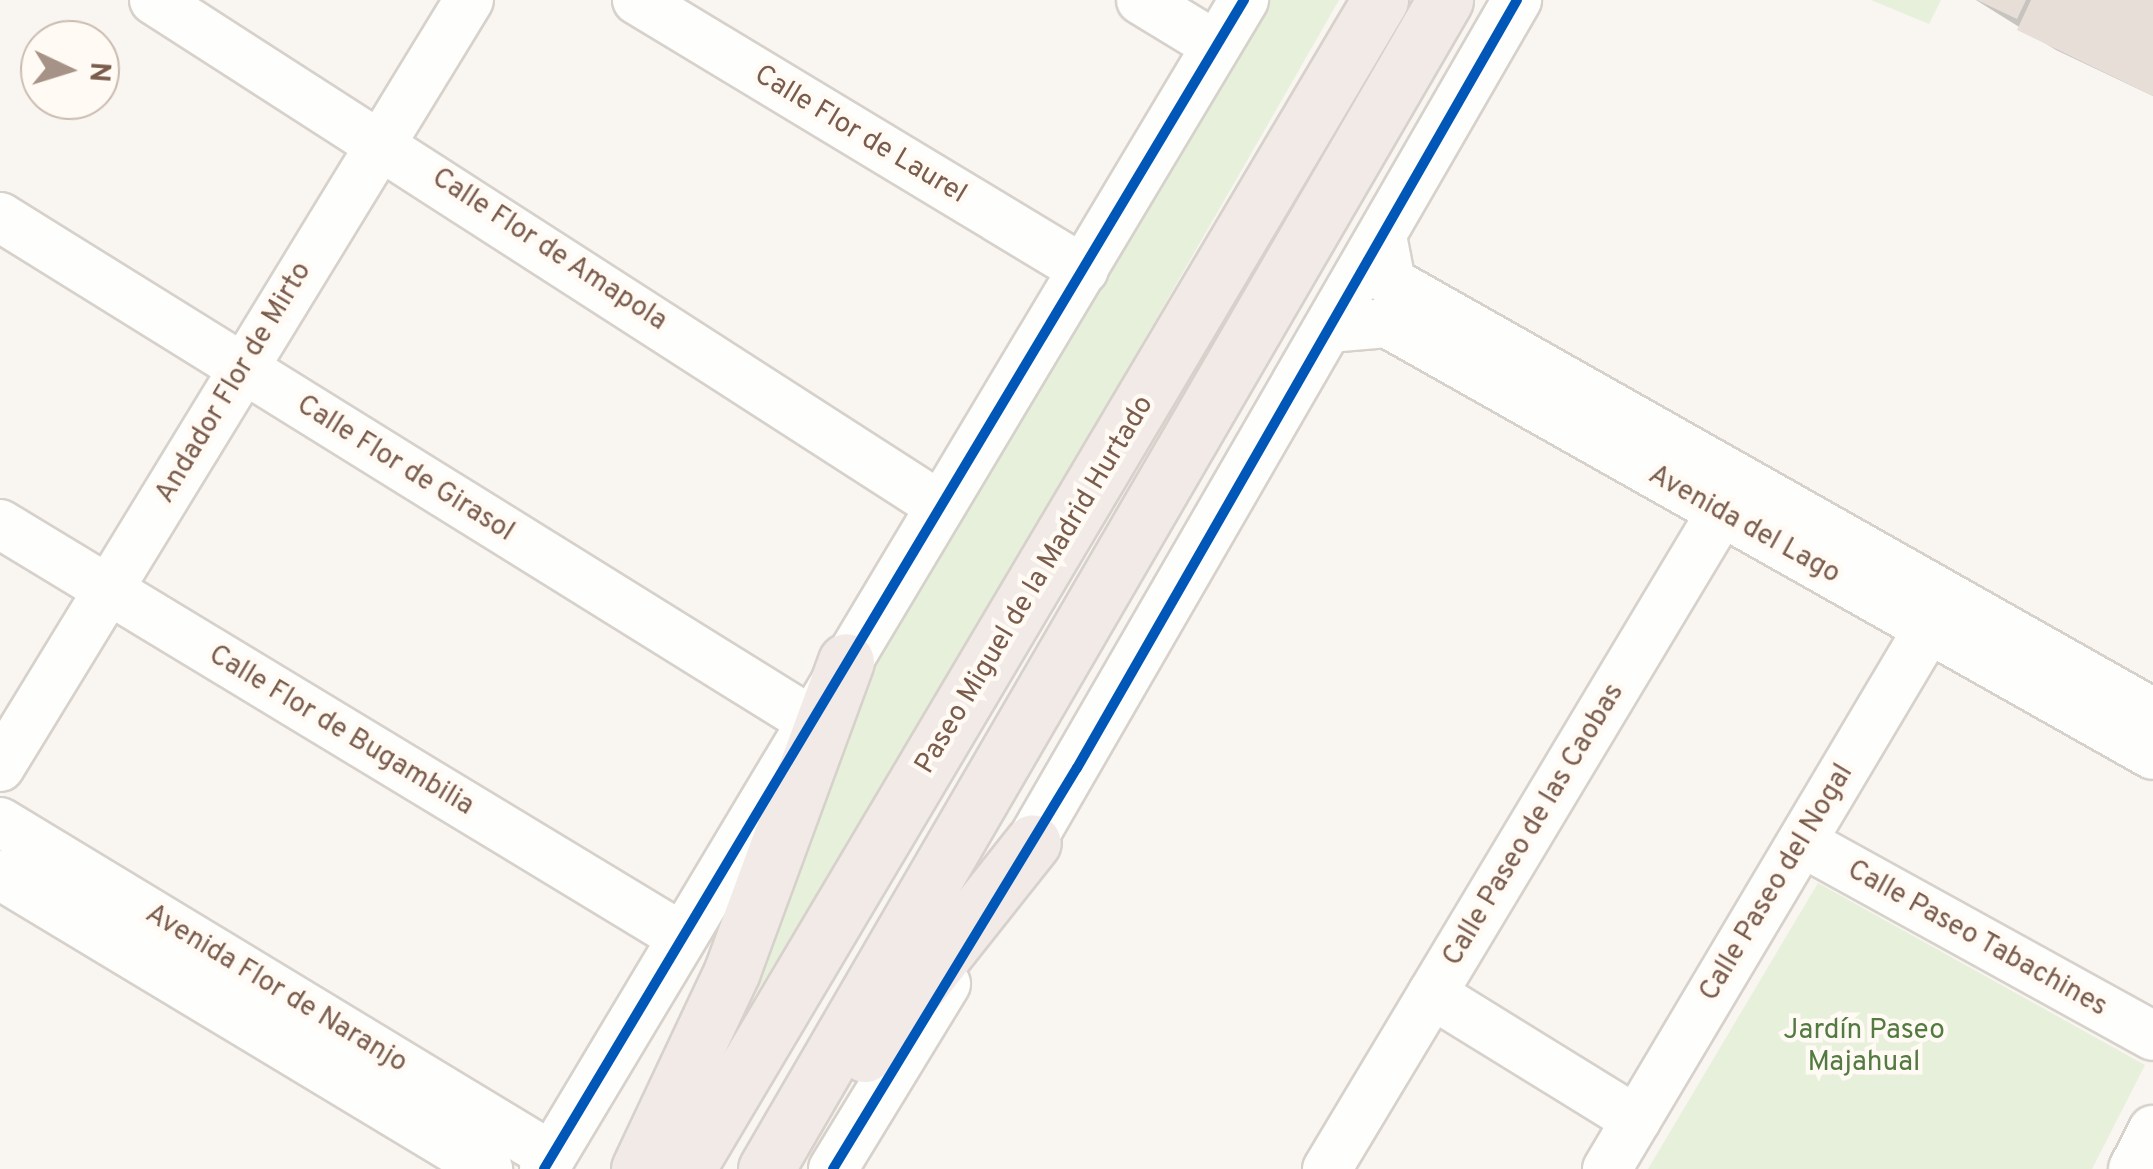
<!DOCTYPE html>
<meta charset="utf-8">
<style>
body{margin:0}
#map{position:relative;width:2153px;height:1169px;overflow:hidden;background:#f9f5f0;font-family:Overpass,sans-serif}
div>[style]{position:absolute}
.green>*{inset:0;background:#e7f0db}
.shadow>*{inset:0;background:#0003}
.building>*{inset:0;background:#e6ded7}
.roads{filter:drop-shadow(2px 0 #d7d1cb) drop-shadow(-2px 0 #d7d1cb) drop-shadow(0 2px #d7d1cb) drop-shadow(0 -2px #d7d1cb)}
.minor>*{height:48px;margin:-24px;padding:0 24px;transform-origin:24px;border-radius:24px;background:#fefefd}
.highway>*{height:55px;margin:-27.5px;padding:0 27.5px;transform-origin:27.5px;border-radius:27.5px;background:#f2eae7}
.cycleway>*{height:10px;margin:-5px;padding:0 5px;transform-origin:5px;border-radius:5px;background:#0057b8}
span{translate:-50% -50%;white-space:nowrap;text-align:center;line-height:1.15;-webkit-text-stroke:9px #fffaf3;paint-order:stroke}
.street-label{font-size:28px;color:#7a5c4d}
.park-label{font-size:28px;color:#537a41}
.north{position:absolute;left:20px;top:20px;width:100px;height:100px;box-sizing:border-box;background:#fffaf3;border:2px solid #cabbb1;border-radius:50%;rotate:94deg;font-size:28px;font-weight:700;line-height:40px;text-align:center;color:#7a5c4d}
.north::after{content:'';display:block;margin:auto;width:35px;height:45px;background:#a69286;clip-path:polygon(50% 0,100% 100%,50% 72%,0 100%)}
</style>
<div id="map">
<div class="green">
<div style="clip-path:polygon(1266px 0,1339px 0,994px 602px,681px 1117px,850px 686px)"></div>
<div style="clip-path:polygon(1871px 0,1941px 0,1929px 24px)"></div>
<div style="clip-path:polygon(1818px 883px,2145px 1065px,2092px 1169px,1648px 1169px)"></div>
</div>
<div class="shadow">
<div style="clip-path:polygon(1976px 0,2153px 0,2153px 96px,2056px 50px)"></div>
</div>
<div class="building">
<div style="clip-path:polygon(1977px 0,2026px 0,2017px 19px)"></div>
<div style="clip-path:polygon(2031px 0,2153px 0,2153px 96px,2017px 30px)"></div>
</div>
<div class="roads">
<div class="minor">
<div style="left:154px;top:0;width:935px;rotate:32.77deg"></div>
<div style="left:637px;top:0;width:522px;rotate:31.13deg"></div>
<div style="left:1141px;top:0;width:87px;rotate:31.3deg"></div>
<div style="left:0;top:217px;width:955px;rotate:31.86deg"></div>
<div style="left:1383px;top:241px;width:42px;rotate:79deg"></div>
<div style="left:1391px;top:282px;width:875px;rotate:29.49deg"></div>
<div style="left:1329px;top:328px;width:58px;rotate:-4.9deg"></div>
<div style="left:1387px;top:323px;width:879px;rotate:29.42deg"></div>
<div style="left:0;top:524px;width:797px;rotate:31.2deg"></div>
<div style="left:0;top:767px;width:899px;rotate:-58.56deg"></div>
<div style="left:0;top:822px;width:644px;rotate:31.22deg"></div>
<div style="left:1802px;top:842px;width:401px;rotate:28.9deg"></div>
<div style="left:1014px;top:871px;width:1006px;rotate:-59.99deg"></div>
<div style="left:0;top:875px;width:570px;rotate:31.07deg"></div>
<div style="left:1432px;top:994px;width:240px;rotate:31.7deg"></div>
<div style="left:544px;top:1169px;width:1363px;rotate:-59.09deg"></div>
<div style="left:833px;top:1169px;width:217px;rotate:-58.6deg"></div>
<div style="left:1327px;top:1169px;width:797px;rotate:-59.02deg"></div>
<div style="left:1607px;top:1169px;width:657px;rotate:-59.26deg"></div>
<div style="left:2133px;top:1169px;width:44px;rotate:-62.9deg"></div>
</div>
<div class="highway">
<div style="left:865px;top:1054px;width:270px;rotate:-51.6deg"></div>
<div style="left:639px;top:1169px;width:219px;rotate:-64.8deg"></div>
<div style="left:732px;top:971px;width:330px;rotate:-69.8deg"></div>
<div style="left:687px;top:1169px;width:1359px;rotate:-59.34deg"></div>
<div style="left:766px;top:1169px;width:1352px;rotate:-59.85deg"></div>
</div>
</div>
<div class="cycleway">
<div style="left:544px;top:1169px;width:1363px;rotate:-59.09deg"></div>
<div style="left:833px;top:1169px;width:469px;rotate:-58.7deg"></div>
<div style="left:1077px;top:768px;width:885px;rotate:-60.19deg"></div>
</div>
<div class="street-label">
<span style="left:860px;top:135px;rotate:31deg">Calle Flor de Laurel</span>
<span style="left:549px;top:250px;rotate:33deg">Calle Flor de Amapola</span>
<span style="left:234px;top:383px;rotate:-59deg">Andador Flor de Mirto</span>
<span style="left:405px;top:469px;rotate:32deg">Calle Flor de Girasol</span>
<span style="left:1744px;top:525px;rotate:29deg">Avenida del Lago</span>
<span style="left:1035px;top:585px;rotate:-59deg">Paseo Miguel de la Madrid Hurtado</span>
<span style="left:341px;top:731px;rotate:31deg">Calle Flor de Bugambilia</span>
<span style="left:1534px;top:825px;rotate:-59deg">Calle Paseo de las Caobas</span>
<span style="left:1777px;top:883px;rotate:-59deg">Calle Paseo del Nogal</span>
<span style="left:1977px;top:939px;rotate:29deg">Calle Paseo Tabachines</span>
<span style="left:276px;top:989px;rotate:31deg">Avenida Flor de Naranjo</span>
</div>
<div class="park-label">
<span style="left:1864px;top:1047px">Jardín Paseo<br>Majahual</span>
</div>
<div class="north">N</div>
</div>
